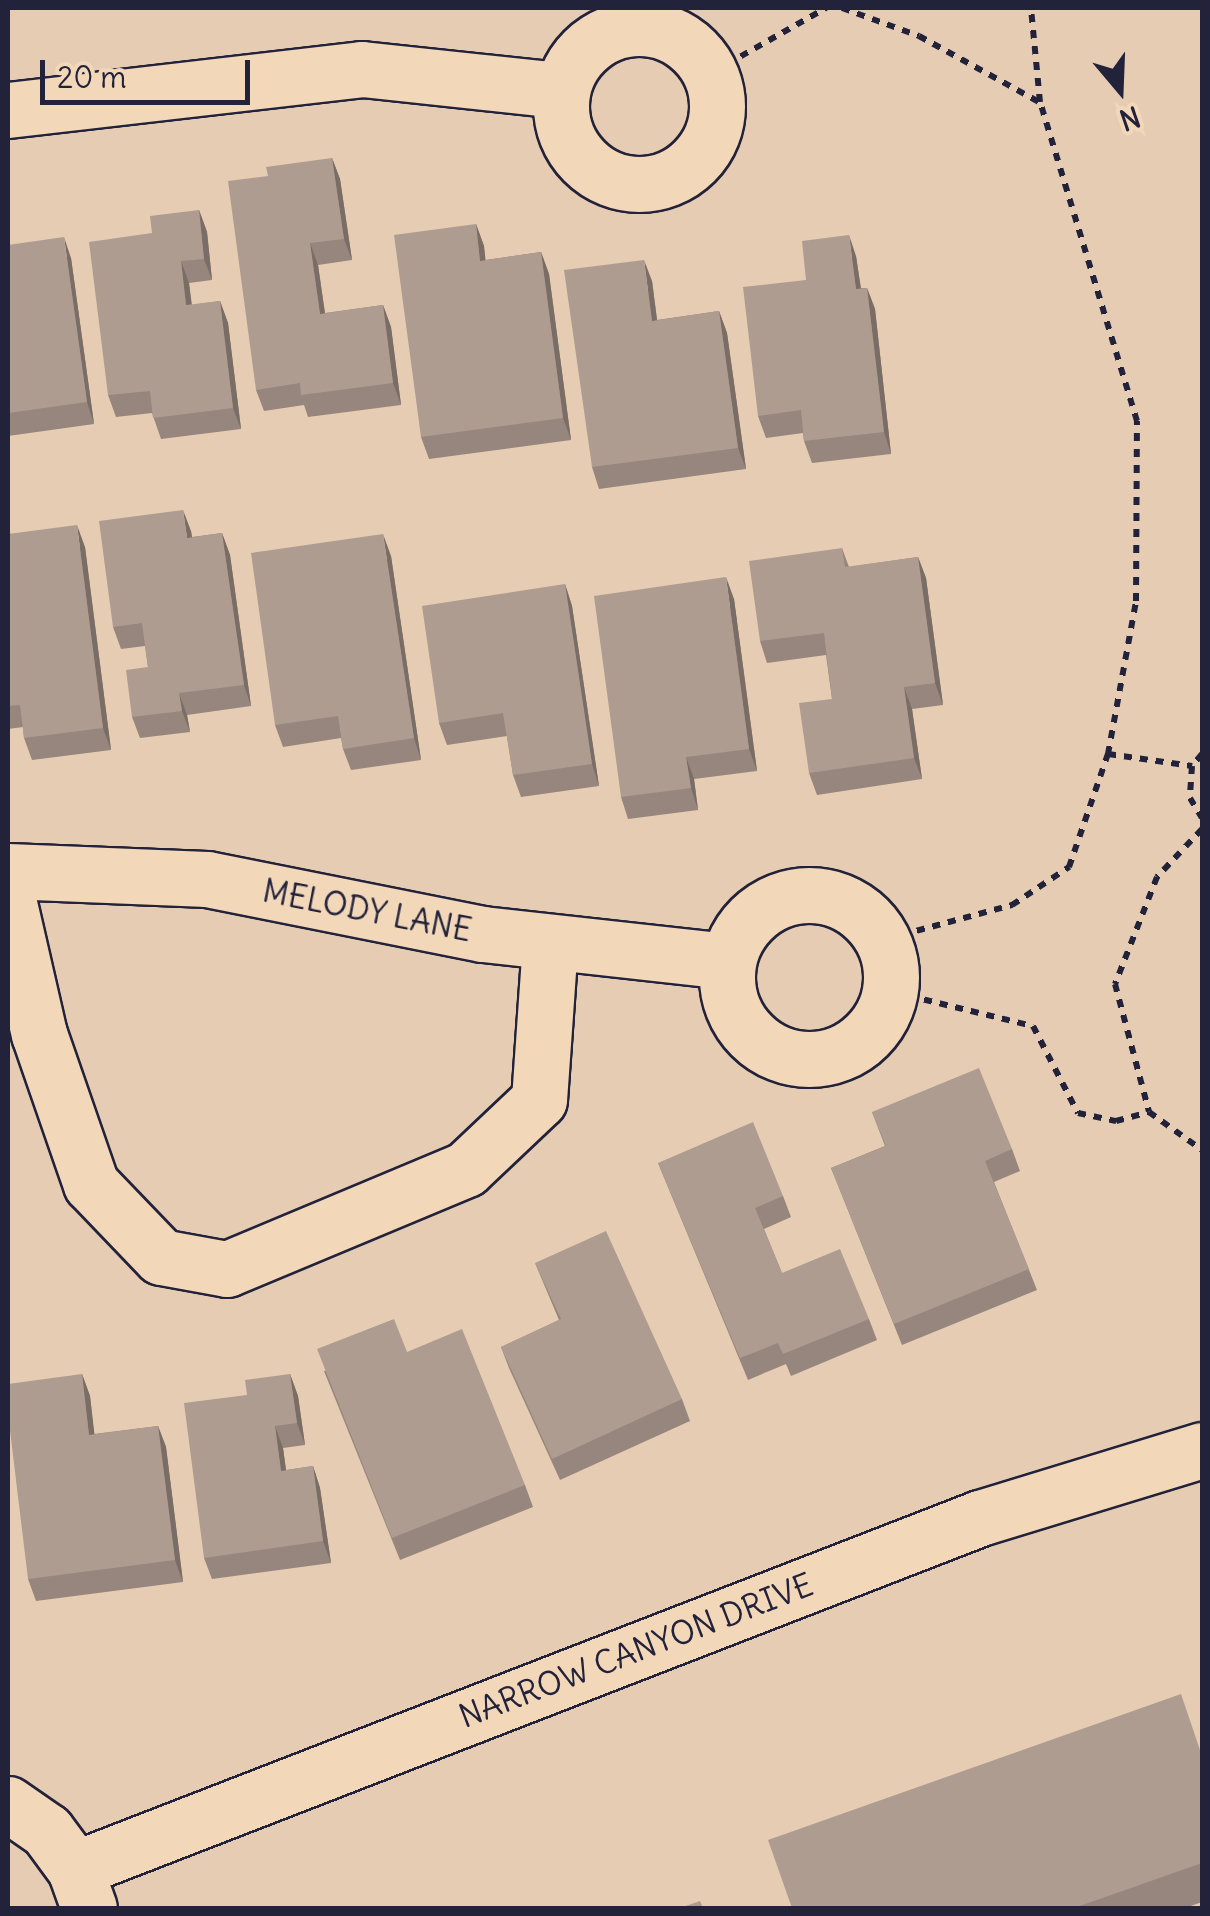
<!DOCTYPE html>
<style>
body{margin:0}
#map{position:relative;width:1210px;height:1916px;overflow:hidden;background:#e5ccb2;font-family:Delius,sans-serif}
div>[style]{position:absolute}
.path>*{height:6px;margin-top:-3px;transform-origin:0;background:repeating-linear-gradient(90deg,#22223b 0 8px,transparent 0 16px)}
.roads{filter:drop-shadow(2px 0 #22223b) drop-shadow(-2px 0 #22223b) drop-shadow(0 2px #22223b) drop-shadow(0 -2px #22223b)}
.minor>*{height:55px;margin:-27.5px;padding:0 27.5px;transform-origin:27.5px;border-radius:27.5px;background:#f2d7b9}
.minor>.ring{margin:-27.5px;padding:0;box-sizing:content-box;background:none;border:55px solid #f2d7b9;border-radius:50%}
.wall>*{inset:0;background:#96867d}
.shaded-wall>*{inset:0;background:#7a6d66}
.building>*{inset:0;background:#af9c91}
span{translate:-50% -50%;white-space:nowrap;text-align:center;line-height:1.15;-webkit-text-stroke:9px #f2d7b9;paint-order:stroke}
.street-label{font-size:32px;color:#22223b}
.frame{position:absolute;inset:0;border:10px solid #22223b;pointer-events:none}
.north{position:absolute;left:1070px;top:40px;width:100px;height:100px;-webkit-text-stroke:8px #f2d7b9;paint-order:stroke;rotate:161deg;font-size:28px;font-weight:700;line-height:40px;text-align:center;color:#22223b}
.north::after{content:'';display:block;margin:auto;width:35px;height:45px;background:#22223b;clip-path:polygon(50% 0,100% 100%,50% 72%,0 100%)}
.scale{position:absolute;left:40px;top:60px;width:210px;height:45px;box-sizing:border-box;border:5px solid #22223b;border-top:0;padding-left:12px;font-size:30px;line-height:35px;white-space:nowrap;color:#22223b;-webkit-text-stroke:8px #f2d7b9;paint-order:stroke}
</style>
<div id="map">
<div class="path">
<div style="left:842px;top:8px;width:82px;rotate:20deg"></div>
<div style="left:919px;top:36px;width:137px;rotate:28.8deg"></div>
<div style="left:713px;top:72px;width:130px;rotate:-29.5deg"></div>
<div style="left:1108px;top:754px;width:85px;rotate:8.1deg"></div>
<div style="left:1202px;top:754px;width:16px;rotate:130deg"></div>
<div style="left:1192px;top:766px;width:32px;rotate:94deg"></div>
<div style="left:1190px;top:798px;width:23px;rotate:59deg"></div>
<div style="left:1202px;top:829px;width:66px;rotate:133.2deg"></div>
<div style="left:1157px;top:877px;width:115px;rotate:111.4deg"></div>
<div style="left:1115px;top:984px;width:132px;rotate:75.1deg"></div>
<div style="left:1149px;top:1112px;width:65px;rotate:35.6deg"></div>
<div style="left:886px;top:939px;width:131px;rotate:-15.1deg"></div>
<div style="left:1012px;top:905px;width:69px;rotate:-33.7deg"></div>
<div style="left:1069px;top:867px;width:120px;rotate:-71deg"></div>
<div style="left:1108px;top:754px;width:156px;rotate:-79.6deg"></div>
<div style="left:1136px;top:601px;width:180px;rotate:-89.7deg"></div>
<div style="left:1137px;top:421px;width:333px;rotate:-106.9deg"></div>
<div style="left:1040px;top:102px;width:94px;rotate:-95.5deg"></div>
<div style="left:893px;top:992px;width:144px;rotate:13.7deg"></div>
<div style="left:1033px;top:1026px;width:98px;rotate:62.7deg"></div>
<div style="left:1078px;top:1113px;width:39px;rotate:12deg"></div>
<div style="left:1116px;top:1121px;width:34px;rotate:-15deg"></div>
</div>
<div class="roads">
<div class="minor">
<div class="ring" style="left:561px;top:28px;width:101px;height:101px"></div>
<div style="left:8px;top:110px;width:356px;rotate:-6.6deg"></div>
<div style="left:362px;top:69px;width:199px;rotate:6.1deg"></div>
<div style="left:8px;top:871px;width:199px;rotate:2.3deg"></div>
<div style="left:207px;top:879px;width:281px;rotate:11.3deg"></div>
<div style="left:483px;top:934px;width:244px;rotate:6.3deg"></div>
<div class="ring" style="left:727px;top:895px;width:109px;height:109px"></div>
<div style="left:8px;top:899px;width:139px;rotate:77.1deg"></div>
<div style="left:39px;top:1034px;width:159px;rotate:70.9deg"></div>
<div style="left:91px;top:1184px;width:101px;rotate:46.2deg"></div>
<div style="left:161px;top:1257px;width:67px;rotate:10.3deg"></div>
<div style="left:227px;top:1269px;width:259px;rotate:-22.7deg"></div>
<div style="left:466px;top:1169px;width:100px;rotate:-43.4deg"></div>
<div style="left:539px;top:1100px;width:156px;rotate:-86deg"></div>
<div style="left:8px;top:1804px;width:47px;rotate:34.7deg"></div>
<div style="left:47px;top:1831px;width:47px;rotate:53.6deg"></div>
<div style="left:75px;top:1869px;width:41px;rotate:70.3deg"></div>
<div style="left:75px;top:1869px;width:971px;rotate:-21.2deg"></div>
<div style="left:980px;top:1518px;width:232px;rotate:-17deg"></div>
</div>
</div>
<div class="wall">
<div style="clip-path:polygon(332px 158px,340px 179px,352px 260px,318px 265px,325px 313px,383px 305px,391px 327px,401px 405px,308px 417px,304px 405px,264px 411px,256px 390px)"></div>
<div style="clip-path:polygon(199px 210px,207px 232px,212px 280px,189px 283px,192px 305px,220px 301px,228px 323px,241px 429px,161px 439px,152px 413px,116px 417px,108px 395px,152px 233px)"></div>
<div style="clip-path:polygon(476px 224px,484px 246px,485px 260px,541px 252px,549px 274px,571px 440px,429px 459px,421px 437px)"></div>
<div style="clip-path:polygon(8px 229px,10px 245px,71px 258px,94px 424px,8px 436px)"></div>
<div style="clip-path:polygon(856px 256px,861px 288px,867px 288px,875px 309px,891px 454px,812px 463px,804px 441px,803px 433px,766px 438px,758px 416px,806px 280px)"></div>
<div style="clip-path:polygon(652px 281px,657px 320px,719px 311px,727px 333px,746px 469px,599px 489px,592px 467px)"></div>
<div style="clip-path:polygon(191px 531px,192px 537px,222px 533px,230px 555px,251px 706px,187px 715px,190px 732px,140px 738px,132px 717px,148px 667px,145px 646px,121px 649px,113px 627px)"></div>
<div style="clip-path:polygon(8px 534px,85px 547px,111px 750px,32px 760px,24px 738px,23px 727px,8px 729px)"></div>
<div style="clip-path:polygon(842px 548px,849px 567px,918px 557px,926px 578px,943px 705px,912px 709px,922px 779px,817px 795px,809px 773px,832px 699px,826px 655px,767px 663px,760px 641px)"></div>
<div style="clip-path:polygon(391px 556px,421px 760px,351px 770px,343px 749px,341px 738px,283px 747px,275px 725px)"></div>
<div style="clip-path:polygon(565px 584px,572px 606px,599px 786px,521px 797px,513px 775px,507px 736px,447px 745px,439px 723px)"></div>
<div style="clip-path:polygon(734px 599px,757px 771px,694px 779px,698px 810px,628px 819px,621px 797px)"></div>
<div style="clip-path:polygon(872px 1112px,1012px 1149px,1020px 1171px,994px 1182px,1037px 1290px,902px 1345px,831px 1168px,885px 1146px)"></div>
<div style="clip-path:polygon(658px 1163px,783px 1196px,791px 1217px,764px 1229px,782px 1273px,869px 1319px,877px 1340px,791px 1376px,786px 1364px,748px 1380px)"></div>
<div style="clip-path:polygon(535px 1263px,682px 1399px,690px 1421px,560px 1480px,509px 1368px,501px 1347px,559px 1320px)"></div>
<div style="clip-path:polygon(407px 1352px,525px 1485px,533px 1507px,400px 1560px,324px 1371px)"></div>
<div style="clip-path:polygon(82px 1374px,90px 1396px,94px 1434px,158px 1426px,166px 1447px,183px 1582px,36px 1601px,28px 1579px)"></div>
<div style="clip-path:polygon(290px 1374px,298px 1396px,305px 1445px,283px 1448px,286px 1470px,313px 1466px,320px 1488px,331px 1563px,212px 1579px,204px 1558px,247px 1395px)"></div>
<div style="clip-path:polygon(1202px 1755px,1202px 1902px,1185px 1908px,792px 1908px)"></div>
</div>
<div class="shaded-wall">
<div style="clip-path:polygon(332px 158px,340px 179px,352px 260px,344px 239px)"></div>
<div style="clip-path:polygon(199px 210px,207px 232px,212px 280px,204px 259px)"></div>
<div style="clip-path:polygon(476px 224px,484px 246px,488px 282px,480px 261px)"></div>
<div style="clip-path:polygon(849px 235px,856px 256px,864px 311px,856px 289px)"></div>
<div style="clip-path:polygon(64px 237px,71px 258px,94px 424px,87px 402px)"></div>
<div style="clip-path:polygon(310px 243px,318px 265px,328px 335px,320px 314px)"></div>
<div style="clip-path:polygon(541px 252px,549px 274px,571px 440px,563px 418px)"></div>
<div style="clip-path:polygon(644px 260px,652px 281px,660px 343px,652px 321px)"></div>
<div style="clip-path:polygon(181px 261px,189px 283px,194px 327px,186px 305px)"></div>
<div style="clip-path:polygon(867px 288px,875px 309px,891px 454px,884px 432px)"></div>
<div style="clip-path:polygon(220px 301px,228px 323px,241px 429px,233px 408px)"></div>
<div style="clip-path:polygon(383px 305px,391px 327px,401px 405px,393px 383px)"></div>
<div style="clip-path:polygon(719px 311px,727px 333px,746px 469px,738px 448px)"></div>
<div style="clip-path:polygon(183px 510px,191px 531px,195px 559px,187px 538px)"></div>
<div style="clip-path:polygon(77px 525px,85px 547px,111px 750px,103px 728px)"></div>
<div style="clip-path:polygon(222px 533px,230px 555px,251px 706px,244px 685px)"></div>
<div style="clip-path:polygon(383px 534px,391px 556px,421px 760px,414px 738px)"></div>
<div style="clip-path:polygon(918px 557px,926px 578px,943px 705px,935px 683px)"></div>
<div style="clip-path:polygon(726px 577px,734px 599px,757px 771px,749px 749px)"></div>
<div style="clip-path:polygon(565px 584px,572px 606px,599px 786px,592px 764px)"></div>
<div style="clip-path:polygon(904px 687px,912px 709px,922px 779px,914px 758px)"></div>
<div style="clip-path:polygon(179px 693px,187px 715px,190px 732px,182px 711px)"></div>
<div style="clip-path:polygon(686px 757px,694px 779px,698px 810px,691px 788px)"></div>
<div style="clip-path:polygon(82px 1374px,90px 1396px,97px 1456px,89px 1435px)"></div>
<div style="clip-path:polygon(290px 1374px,298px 1396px,305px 1445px,297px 1423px)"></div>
<div style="clip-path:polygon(158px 1426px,166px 1447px,183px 1582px,175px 1560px)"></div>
<div style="clip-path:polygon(275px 1426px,283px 1448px,289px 1492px,281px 1471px)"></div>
<div style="clip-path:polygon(313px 1466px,320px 1488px,331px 1563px,323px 1541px)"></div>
</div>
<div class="building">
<div style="clip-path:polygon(332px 158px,344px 239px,310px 243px,320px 314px,383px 305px,393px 383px,301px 395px,300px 383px,256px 390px,228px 181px,268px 176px,266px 167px)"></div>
<div style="clip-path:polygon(199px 210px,204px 259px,181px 261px,186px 305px,220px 301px,233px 408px,153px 418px,150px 391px,108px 395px,89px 242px,152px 233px,150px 216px)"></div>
<div style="clip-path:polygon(476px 224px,480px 261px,541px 252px,563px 418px,421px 437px,394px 235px)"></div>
<div style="clip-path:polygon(849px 235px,856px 289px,867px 288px,884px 432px,804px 441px,801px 410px,758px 416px,743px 287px,806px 280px,802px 241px)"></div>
<div style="clip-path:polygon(64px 237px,87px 402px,8px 413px,8px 245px)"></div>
<div style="clip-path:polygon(644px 260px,652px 321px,719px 311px,738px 448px,592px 467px,564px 270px)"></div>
<div style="clip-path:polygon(183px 510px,187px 538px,222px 533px,244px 685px,179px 693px,182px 711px,132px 717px,126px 670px,148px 667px,142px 623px,113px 627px,99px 521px)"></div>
<div style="clip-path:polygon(77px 525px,103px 728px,24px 738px,20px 705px,8px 706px,8px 534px)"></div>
<div style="clip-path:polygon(383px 534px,414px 738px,343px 749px,338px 716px,275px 725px,251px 553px)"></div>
<div style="clip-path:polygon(842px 548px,845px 567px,918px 557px,935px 683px,904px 687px,914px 758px,809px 773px,799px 703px,832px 699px,824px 633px,760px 641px,749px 561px)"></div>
<div style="clip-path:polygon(726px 577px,749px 749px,686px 757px,691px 788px,621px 797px,594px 596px)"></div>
<div style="clip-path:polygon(565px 584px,592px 764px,513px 775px,503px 713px,439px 723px,422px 606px)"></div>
<div style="clip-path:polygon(979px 1068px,1012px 1149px,985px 1161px,1029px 1269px,894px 1324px,831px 1168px,886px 1146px,872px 1112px)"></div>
<div style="clip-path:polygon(753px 1122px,783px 1196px,755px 1208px,782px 1273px,840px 1249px,869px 1319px,783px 1354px,778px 1343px,740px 1358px,658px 1163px)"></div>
<div style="clip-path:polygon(606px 1231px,682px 1399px,552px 1459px,501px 1347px,561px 1319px,535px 1263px)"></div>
<div style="clip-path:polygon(394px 1319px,407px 1352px,462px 1329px,525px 1485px,392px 1538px,317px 1349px)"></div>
<div style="clip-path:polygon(82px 1374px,89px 1435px,158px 1426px,175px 1560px,28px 1579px,8px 1414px,8px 1384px)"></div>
<div style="clip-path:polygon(290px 1374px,297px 1423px,275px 1426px,281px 1471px,313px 1466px,323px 1541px,204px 1558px,184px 1403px,247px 1395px,245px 1380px)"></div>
<div style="clip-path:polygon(1181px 1694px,1202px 1756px,1202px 1863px,1074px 1908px,792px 1908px,768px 1840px)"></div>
<div style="clip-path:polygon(700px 1901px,703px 1908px,680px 1908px)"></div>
</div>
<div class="street-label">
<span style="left:367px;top:911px;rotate:11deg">MELODY LANE</span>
<span style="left:636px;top:1651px;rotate:-21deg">NARROW CANYON DRIVE</span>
</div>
<div class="frame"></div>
<div class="north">N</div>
<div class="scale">20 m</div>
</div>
